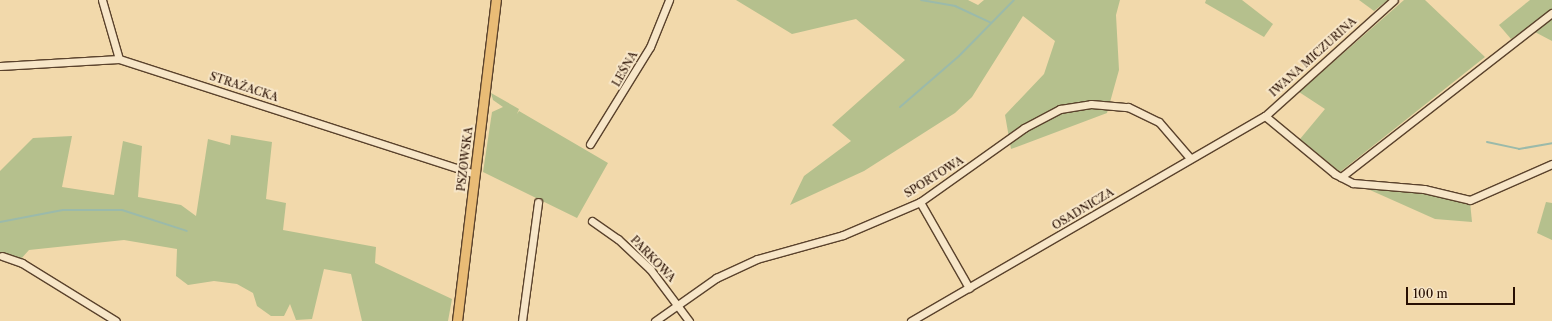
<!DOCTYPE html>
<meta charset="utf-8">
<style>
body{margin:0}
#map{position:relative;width:1552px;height:321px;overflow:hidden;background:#f2d9ab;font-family:"Libre Caslon Text",serif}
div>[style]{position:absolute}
.green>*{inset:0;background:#b5c08d}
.stream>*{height:2px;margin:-1px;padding:0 1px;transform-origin:1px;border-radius:1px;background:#9bbaaa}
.roads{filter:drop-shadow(1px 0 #5a422c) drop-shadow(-1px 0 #5a422c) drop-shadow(0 1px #5a422c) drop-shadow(0 -1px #5a422c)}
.minor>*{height:7px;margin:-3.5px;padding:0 3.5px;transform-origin:3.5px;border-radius:3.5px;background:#f7e6c8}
.major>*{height:9px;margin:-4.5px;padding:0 4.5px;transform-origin:4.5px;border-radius:4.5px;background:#e9bc76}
span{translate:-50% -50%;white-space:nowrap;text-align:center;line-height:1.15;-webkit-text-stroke:4px #f7e6c8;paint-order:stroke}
.street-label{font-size:11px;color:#280f02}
.scale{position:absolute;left:1406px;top:287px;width:109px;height:18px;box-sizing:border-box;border:2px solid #280f02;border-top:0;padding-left:5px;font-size:12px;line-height:14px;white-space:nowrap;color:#280f02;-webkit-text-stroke:3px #f7e6c8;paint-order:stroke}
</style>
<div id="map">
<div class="green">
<div style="clip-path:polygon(736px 0,968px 0,978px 5px,984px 0,1120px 0,1116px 15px,1119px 70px,1107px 113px,1011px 149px,1005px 115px,1044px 74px,1055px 41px,1023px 16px,972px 97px,955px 113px,864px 171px,790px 205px,804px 176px,851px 141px,832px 125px,905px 60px,856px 19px,792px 34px)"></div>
<div style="clip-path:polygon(1206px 0,1242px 0,1273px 24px,1264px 37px,1205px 3px)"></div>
<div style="clip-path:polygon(1359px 0,1388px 0,1374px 11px)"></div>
<div style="clip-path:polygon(1404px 0,1425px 0,1485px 57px,1340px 172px,1300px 139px,1325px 109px,1299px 92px)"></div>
<div style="clip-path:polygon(1530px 0,1552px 0,1552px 10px,1511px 39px,1499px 25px)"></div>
<div style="clip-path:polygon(1552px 18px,1552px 41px,1533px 31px)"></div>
<div style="clip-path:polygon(491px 93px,519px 109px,517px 114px,519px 111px,608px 163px,577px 218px,483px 172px,492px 112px,503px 107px,493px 100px)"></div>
<div style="clip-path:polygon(231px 135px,272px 142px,266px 199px,286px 203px,283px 230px,376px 247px,375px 263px,452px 299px,448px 321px,362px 321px,351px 274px,324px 269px,312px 319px,296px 320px,290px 304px,284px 316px,271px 316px,257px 306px,253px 293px,237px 284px,214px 281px,188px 285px,176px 276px,177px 249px,124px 240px,29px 250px,20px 260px,0 253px,0 171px,33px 138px,72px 136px,62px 187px,114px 195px,123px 141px,142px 146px,138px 197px,181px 205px,196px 216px,208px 139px,230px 145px)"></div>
<div style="clip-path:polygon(1361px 186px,1418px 191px,1470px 202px,1472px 222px,1435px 219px)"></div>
<div style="clip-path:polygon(1546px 202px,1552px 203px,1552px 240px,1537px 233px)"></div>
</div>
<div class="stream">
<div style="left:921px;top:0;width:35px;rotate:10deg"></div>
<div style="left:955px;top:6px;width:40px;rotate:25deg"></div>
<div style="left:900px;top:107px;width:78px;rotate:-40.8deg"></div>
<div style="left:959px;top:56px;width:78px;rotate:-45.5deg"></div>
<div style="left:1487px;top:142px;width:33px;rotate:12deg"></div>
<div style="left:1519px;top:149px;width:34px;rotate:-10deg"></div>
<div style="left:0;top:222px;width:64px;rotate:-10.8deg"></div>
<div style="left:63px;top:210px;width:59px"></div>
<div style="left:122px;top:210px;width:68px;rotate:17.9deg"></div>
</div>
<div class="roads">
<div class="minor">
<div style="left:102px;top:0;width:61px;rotate:73.9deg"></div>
<div style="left:0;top:66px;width:119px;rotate:-3.4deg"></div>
<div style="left:119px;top:59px;width:374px;rotate:17.9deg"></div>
<div style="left:1265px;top:116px;width:91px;rotate:39.6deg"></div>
<div style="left:1335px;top:174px;width:20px;rotate:27deg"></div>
<div style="left:1353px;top:183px;width:71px;rotate:4.8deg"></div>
<div style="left:1424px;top:189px;width:47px;rotate:13.4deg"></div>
<div style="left:1470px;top:200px;width:90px;rotate:-23.7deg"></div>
<div style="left:590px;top:144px;width:114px;rotate:-58.3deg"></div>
<div style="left:650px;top:47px;width:51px;rotate:-68deg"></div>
<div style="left:1341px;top:177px;width:267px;rotate:-37.9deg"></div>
<div style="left:920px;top:202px;width:99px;rotate:60.3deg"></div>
<div style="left:592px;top:221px;width:32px;rotate:35deg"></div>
<div style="left:618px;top:239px;width:44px;rotate:43.2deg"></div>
<div style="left:650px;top:269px;width:65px;rotate:53.1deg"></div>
<div style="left:2px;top:256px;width:21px;rotate:19deg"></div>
<div style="left:22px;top:263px;width:110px;rotate:31.7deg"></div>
<div style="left:522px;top:321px;width:120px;rotate:-82.3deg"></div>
<div style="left:655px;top:321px;width:75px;rotate:-35.2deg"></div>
<div style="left:716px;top:278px;width:45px;rotate:-24.9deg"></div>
<div style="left:757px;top:259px;width:89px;rotate:-15.6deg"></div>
<div style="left:843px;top:235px;width:84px;rotate:-23.2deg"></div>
<div style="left:920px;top:202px;width:128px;rotate:-35.4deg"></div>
<div style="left:1024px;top:128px;width:41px;rotate:-27.8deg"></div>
<div style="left:1060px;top:109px;width:31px;rotate:-9deg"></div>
<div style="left:1091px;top:104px;width:37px;rotate:5deg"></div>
<div style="left:1128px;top:107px;width:34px;rotate:26deg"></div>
<div style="left:1159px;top:122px;width:48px;rotate:49.3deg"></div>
<div style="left:911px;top:321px;width:409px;rotate:-30.1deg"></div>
<div style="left:1265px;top:116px;width:173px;rotate:-42deg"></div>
</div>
<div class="major">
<div style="left:457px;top:321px;width:323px;rotate:-83.1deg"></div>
</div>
</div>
<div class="street-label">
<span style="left:1313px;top:57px;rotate:-42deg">IWANA MICZURINA</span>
<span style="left:625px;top:69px;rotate:-60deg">LEŚNA</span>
<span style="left:244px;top:87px;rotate:18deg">STRAŻACKA</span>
<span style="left:465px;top:159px;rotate:-83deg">PSZOWSKA</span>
<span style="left:934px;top:177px;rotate:-32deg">SPORTOWA</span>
<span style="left:1083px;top:209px;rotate:-31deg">OSADNICZA</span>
<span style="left:653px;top:259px;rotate:46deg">PARKOWA</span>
</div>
<div class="scale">100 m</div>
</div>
